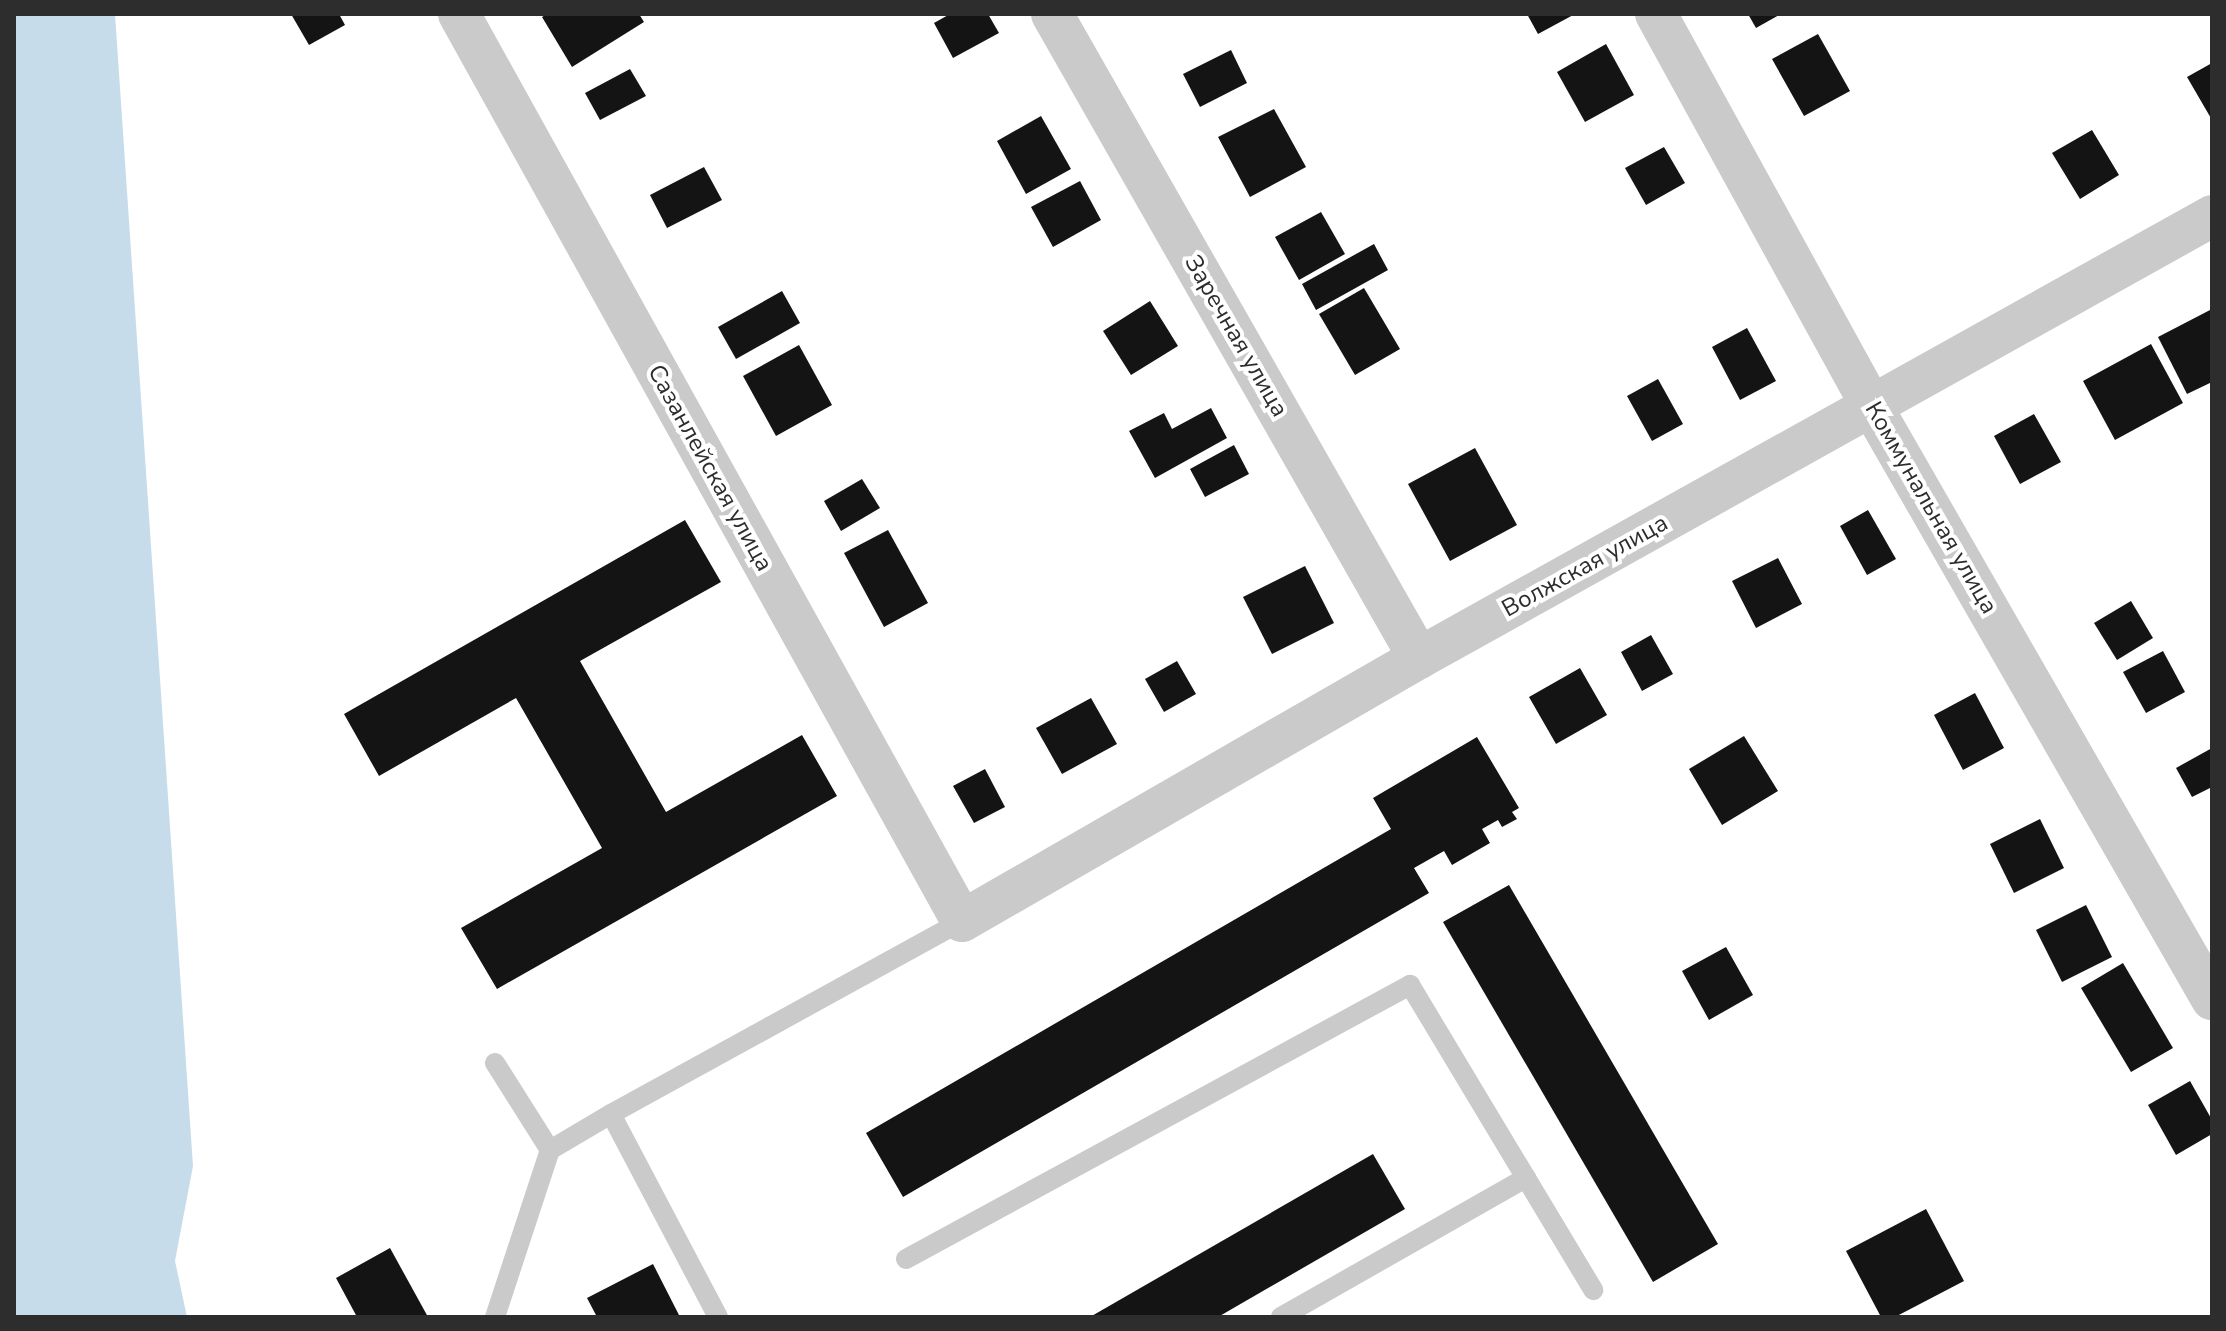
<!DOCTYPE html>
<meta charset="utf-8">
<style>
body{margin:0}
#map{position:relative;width:2226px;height:1331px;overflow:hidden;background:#fff;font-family:"Nunito Sans",sans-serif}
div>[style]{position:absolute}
.water>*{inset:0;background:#c7dceb}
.building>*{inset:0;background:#141414}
.service>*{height:20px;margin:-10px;padding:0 10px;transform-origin:10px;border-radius:10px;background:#cacaca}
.minor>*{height:42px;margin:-21px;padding:0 21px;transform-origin:21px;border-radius:21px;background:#cacaca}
span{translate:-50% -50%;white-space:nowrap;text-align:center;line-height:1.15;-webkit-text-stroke:8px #fff;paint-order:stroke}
.street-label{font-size:24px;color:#2d2d2d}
.frame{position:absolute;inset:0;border:16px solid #2d2d2d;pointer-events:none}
</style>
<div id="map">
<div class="water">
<div style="clip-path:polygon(14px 14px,115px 14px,193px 1166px,175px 1261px,187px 1317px,14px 1317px)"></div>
</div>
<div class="building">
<div style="clip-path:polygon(291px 14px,339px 14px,345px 25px,309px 45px)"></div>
<div style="clip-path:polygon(547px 14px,639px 14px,644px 22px,572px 67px,542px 17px)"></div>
<div style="clip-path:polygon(950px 14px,988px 14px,999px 33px,953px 58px,934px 23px)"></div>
<div style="clip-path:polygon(1527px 14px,1575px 14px,1538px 34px)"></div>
<div style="clip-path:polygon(1748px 14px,1781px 14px,1756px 28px)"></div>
<div style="clip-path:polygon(1818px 34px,1850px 91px,1804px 116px,1772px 59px)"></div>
<div style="clip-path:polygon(1606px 44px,1634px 95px,1585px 122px,1557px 72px)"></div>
<div style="clip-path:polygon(1231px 50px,1247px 83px,1200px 107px,1183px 74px)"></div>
<div style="clip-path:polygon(2212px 63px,2212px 120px,2187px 77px)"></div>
<div style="clip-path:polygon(630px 69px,646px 96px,600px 120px,585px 93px)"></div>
<div style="clip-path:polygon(1274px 109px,1306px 167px,1250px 197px,1218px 137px)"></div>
<div style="clip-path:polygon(1041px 116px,1071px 169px,1026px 194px,997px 141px)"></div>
<div style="clip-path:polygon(2092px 130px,2119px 175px,2080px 199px,2052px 153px)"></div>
<div style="clip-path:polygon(1664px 147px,1685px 183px,1646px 205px,1625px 168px)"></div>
<div style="clip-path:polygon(704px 167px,722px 200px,667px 228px,650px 195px)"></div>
<div style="clip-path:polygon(1080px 181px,1101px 220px,1053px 247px,1031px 207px)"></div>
<div style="clip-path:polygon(1321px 212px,1345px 254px,1299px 280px,1275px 237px)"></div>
<div style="clip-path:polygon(1374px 244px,1388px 270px,1316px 310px,1302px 284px)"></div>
<div style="clip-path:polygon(1364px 288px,1400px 349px,1355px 375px,1319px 314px)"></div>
<div style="clip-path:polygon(782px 291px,800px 323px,736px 359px,718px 327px)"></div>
<div style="clip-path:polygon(1150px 301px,1178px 346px,1131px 375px,1103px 331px)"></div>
<div style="clip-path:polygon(2212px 309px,2212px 382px,2187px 394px,2158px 337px)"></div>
<div style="clip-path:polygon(1747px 328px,1776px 381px,1740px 400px,1712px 347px)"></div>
<div style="clip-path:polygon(2151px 344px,2183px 403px,2115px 440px,2083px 381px)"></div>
<div style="clip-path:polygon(799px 345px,832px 405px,776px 436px,743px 376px)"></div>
<div style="clip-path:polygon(1658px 379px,1683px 424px,1652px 441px,1627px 396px)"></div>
<div style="clip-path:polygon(1211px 408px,1227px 438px,1155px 478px,1129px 431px,1164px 413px,1172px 429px)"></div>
<div style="clip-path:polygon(2034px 414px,2061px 462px,2020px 484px,1994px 436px)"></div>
<div style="clip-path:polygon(1234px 445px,1249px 474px,1205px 497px,1190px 469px)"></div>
<div style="clip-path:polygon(1475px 448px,1517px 525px,1450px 561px,1408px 484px)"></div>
<div style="clip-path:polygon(862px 479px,880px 508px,841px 531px,824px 501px)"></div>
<div style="clip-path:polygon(1868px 510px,1896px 559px,1867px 575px,1840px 526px)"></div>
<div style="clip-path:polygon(685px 520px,721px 582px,580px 661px,666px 812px,802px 735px,837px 796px,497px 989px,461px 928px,602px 848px,516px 698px,379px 776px,344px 714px)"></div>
<div style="clip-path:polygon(888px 530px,928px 603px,884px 627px,844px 553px)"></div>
<div style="clip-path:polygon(1778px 558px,1802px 604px,1756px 628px,1732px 581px)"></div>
<div style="clip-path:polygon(1305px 566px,1334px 623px,1272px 654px,1243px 597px)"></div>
<div style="clip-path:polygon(2131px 601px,2153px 638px,2117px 660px,2094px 623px)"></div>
<div style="clip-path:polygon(1651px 635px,1673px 674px,1642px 691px,1621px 652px)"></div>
<div style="clip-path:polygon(2163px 651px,2185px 692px,2146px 713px,2123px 672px)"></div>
<div style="clip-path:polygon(1177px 661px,1196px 694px,1164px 712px,1145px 679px)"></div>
<div style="clip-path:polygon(1580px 668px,1607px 715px,1556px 744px,1529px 697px)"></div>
<div style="clip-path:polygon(1975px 693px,2004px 748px,1963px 770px,1934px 715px)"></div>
<div style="clip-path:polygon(1091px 698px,1117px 744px,1062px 774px,1036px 728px)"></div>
<div style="clip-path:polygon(1744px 736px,1778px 791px,1722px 825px,1689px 769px)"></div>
<div style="clip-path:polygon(1477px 737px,1519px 808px,1512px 812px,1517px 819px,1502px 827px,1498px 820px,1482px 829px,1490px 843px,1452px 865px,1444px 851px,1414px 868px,1429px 893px,903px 1197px,866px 1133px,1391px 829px,1373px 798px)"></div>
<div style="clip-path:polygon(2212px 748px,2212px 787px,2192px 797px,2176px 768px)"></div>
<div style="clip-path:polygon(985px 769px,1005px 807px,974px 823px,953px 786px)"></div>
<div style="clip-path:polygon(2040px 819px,2064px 868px,2014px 893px,1990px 844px)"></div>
<div style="clip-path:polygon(1509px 885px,1718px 1244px,1653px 1282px,1443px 922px)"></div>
<div style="clip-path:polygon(2086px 905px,2112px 957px,2062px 982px,2036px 930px)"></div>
<div style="clip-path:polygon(1726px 947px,1753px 995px,1709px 1020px,1682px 971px)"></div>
<div style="clip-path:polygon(2123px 963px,2173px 1048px,2131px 1072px,2081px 988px)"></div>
<div style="clip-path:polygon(2190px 1081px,2212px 1120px,2212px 1134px,2176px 1155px,2148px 1105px)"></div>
<div style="clip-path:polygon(1373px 1154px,1405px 1209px,1218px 1317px,1090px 1317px)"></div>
<div style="clip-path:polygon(1926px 1209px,1964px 1281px,1895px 1317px,1881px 1317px,1846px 1251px)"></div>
<div style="clip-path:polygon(390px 1248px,428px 1317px,357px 1317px,336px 1278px)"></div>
<div style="clip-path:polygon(653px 1264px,680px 1317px,597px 1317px,587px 1298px)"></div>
</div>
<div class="service">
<div style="left:495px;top:1063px;width:103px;rotate:57.7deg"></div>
<div style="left:550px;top:1150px;width:71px;rotate:-30.5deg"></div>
<div style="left:906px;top:1259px;width:574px;rotate:-28.53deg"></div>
<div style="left:1410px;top:985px;width:356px;rotate:59deg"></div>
<div style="left:495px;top:1317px;width:176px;rotate:-71.8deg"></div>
<div style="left:718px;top:1317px;width:229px;rotate:-117.8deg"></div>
<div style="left:611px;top:1114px;width:401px;rotate:-28.8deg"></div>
<div style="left:1281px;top:1317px;width:282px;rotate:-29.6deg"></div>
</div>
<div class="minor">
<div style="left:459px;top:14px;width:1037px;rotate:60.99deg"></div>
<div style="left:962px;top:921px;width:527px;rotate:-29.92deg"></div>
<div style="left:1419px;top:658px;width:908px;rotate:-29.13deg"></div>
<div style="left:1052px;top:14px;width:741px;rotate:60.32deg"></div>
<div style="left:1656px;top:14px;width:448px;rotate:61.2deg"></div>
<div style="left:1872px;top:407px;width:683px;rotate:60.13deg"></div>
</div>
<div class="street-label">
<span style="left:1236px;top:336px;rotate:60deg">Заречная улица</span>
<span style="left:710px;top:468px;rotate:61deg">Сазанлейская улица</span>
<span style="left:1931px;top:508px;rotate:60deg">Коммунальная улица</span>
<span style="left:1585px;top:566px;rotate:-29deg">Волжская улица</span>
</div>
<div class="frame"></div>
</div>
